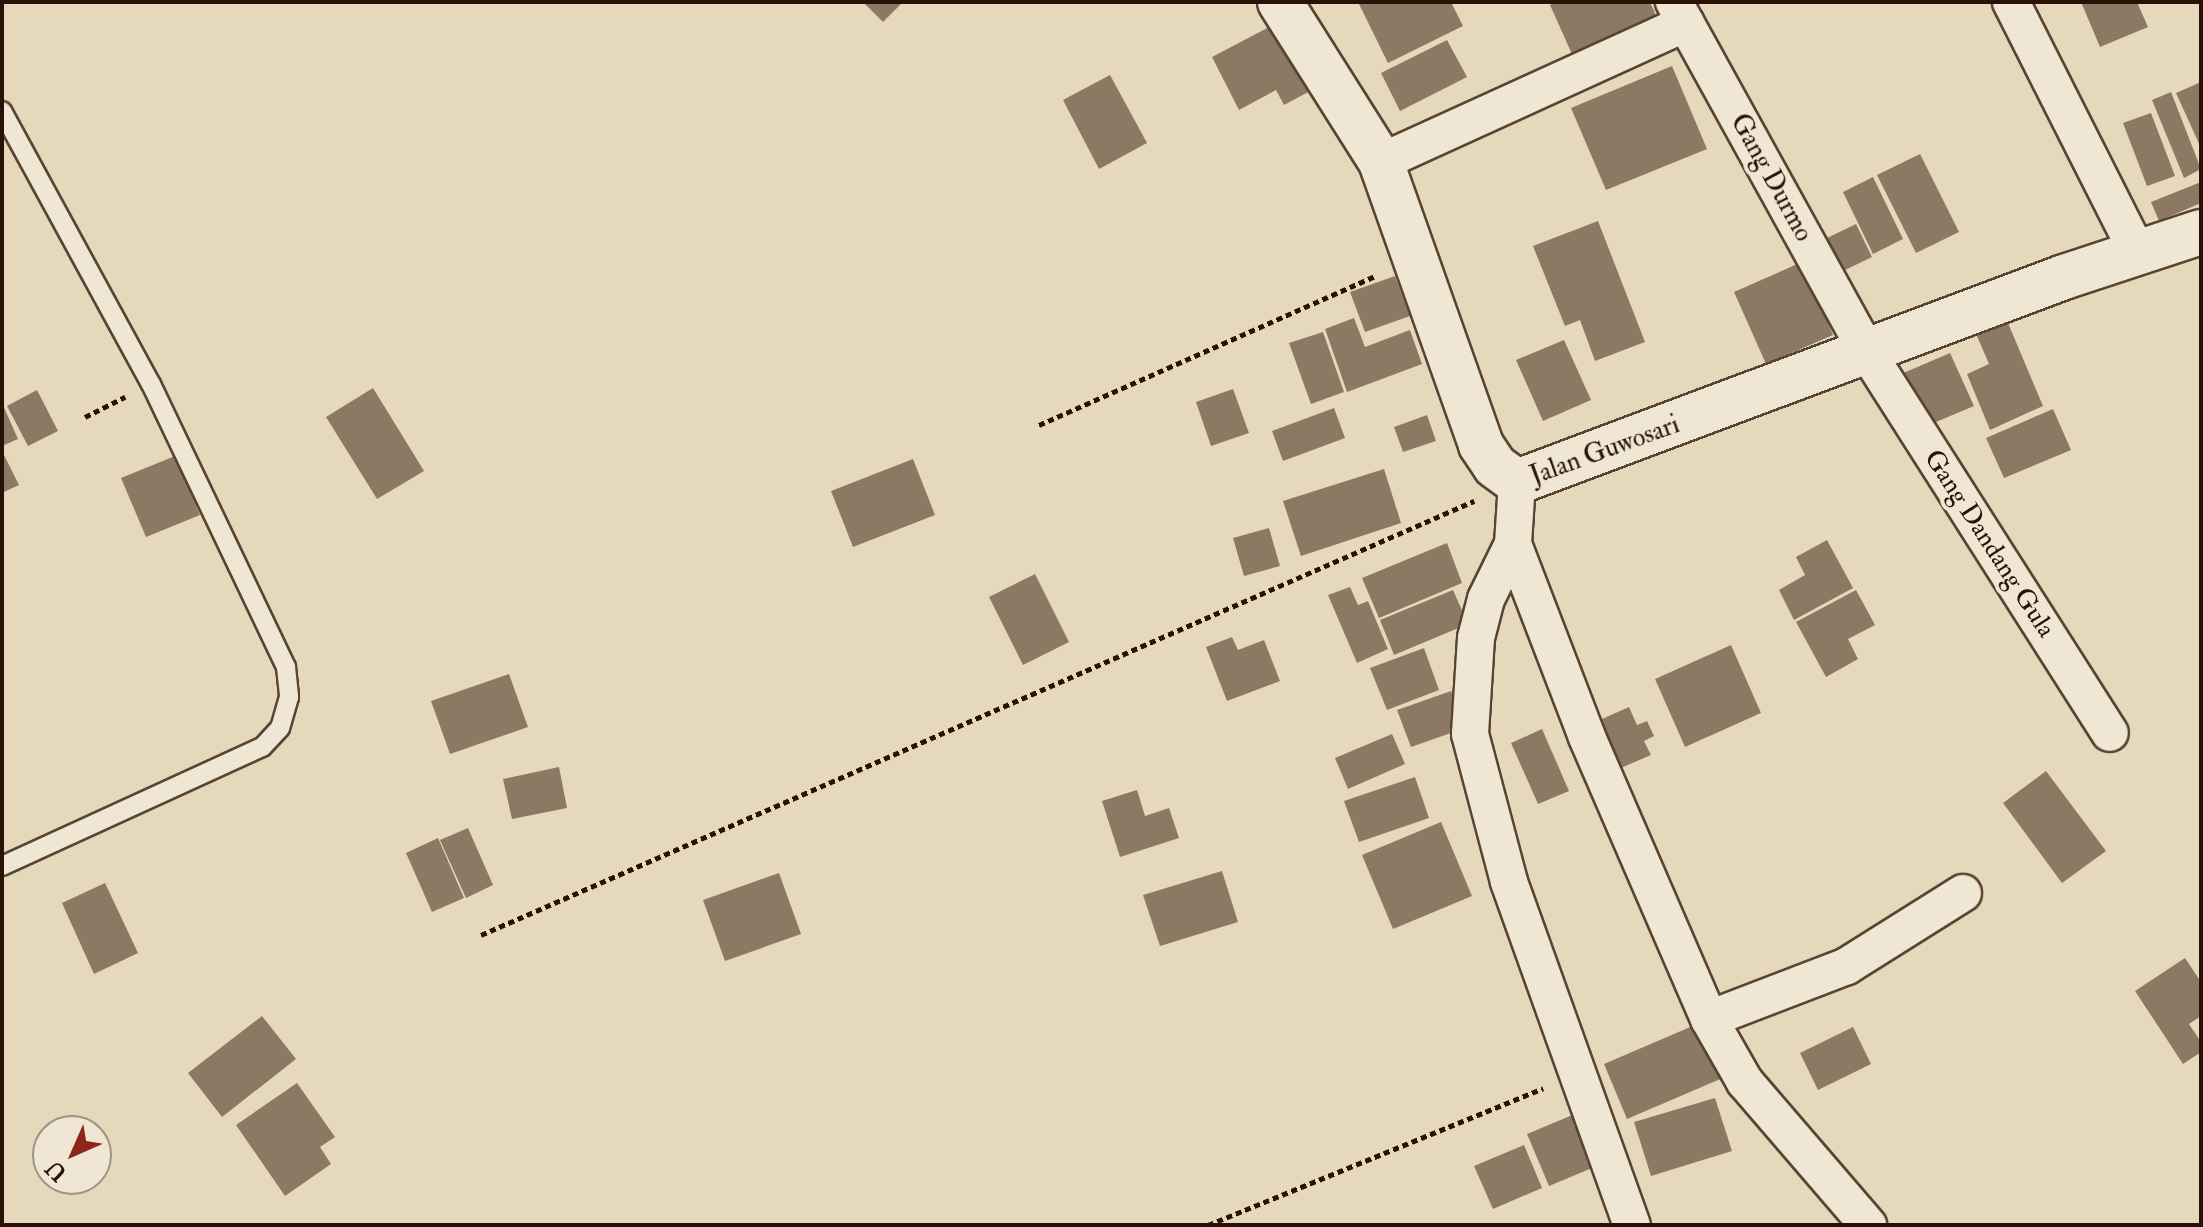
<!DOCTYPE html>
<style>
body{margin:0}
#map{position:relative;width:2203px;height:1227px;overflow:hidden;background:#e6d9bb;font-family:"IM FELL Double Pica",serif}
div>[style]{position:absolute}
.building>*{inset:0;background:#8b7964}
.path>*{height:5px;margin-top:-2.5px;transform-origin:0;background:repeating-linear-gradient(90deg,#291205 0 6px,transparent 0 10px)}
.roads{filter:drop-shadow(2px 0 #584432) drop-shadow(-2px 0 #584432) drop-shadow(0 2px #584432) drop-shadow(0 -2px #584432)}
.service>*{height:18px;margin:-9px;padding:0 9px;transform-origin:9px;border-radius:9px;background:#efe6d3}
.minor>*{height:36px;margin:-18px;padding:0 18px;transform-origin:18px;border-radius:18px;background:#efe6d3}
.tertiary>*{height:44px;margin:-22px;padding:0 22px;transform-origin:22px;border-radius:22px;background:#efe6d3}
span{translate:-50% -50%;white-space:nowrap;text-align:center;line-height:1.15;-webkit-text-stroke:8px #efe6d3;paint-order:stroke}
.street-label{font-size:26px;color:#291205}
.frame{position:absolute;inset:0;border:4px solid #291205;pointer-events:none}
.north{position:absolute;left:32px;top:1115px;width:80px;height:80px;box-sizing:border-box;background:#efe6d3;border:2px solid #a09181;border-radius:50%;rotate:225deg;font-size:22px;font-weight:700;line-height:32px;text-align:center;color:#291205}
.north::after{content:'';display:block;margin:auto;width:28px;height:36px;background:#8f2418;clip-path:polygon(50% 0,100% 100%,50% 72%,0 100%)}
</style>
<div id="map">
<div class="building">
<div style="clip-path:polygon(863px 2px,903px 2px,883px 22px)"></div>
<div style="clip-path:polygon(1358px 2px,1451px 2px,1463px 26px,1388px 63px)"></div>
<div style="clip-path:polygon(1555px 2px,1650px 2px,1660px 25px,1576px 63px,1550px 5px)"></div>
<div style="clip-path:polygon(2081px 2px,2137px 2px,2148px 27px,2100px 47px)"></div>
<div style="clip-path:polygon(1271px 26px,1288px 58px,1296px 53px,1314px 89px,1284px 105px,1276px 90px,1239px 110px,1212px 57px)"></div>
<div style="clip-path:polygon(1447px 40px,1467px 77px,1400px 111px,1381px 73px)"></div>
<div style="clip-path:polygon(1672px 66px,1707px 149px,1606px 190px,1571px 108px)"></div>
<div style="clip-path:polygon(1110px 75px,1147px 143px,1099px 169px,1063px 100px)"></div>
<div style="clip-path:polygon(2201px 82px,2201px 148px,2176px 93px)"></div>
<div style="clip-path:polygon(2171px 92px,2201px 169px,2184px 178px,2152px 100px)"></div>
<div style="clip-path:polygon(2151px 113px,2175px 176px,2147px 186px,2123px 123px)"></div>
<div style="clip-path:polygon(1920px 154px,1959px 232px,1916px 253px,1877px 175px)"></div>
<div style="clip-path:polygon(1873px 177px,1903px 239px,1873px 254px,1843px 192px)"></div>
<div style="clip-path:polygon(2201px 182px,2201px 203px,2159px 221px,2151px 202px)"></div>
<div style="clip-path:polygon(1598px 221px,1645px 342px,1595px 361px,1580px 320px,1565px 326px,1533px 246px)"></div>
<div style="clip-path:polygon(1856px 224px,1872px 257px,1841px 272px,1825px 239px)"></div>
<div style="clip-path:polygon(1802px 262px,1833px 335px,1766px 364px,1734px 292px)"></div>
<div style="clip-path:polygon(1395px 276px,1410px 316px,1365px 332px,1350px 292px)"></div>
<div style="clip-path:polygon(1354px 318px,1365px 347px,1410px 330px,1422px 364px,1347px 392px,1325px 329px)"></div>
<div style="clip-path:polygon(2008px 323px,2043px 406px,1990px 430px,1967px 374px,1989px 364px,1977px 336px)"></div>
<div style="clip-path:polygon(1323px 332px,1344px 392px,1311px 404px,1289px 343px)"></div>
<div style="clip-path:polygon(1564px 340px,1591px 400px,1543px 421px,1516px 360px)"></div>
<div style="clip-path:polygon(1950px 353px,1974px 406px,1924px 427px,1901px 374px)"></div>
<div style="clip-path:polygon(373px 388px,424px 471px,377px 499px,326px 417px)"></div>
<div style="clip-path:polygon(1233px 389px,1249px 433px,1211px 446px,1196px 402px)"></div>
<div style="clip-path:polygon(37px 390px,58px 431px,28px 446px,7px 406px)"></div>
<div style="clip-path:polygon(2px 403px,18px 439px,2px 446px)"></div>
<div style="clip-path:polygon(1334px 408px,1345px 438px,1283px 461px,1272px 431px)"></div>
<div style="clip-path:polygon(2053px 409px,2071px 450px,2004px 478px,1986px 438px)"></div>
<div style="clip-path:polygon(1427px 415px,1436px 441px,1403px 452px,1394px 427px)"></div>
<div style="clip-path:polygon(2px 451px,19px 485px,2px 493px)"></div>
<div style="clip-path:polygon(175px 456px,200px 515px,146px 537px,121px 478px)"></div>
<div style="clip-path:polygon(913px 459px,935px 515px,853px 547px,831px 491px)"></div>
<div style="clip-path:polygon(1384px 469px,1401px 523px,1301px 556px,1283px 501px)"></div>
<div style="clip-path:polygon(1269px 528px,1280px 566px,1244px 576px,1233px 538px)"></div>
<div style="clip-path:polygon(1827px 540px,1853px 588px,1794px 620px,1779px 590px,1805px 575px,1796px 557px)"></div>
<div style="clip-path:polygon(1447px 543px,1462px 583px,1379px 618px,1362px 578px)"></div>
<div style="clip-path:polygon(1035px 574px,1069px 642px,1023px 665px,989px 597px)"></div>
<div style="clip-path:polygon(1350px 587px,1358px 605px,1368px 601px,1388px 649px,1357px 663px,1328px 595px)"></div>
<div style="clip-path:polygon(1453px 590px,1468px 624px,1394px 655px,1380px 620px)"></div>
<div style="clip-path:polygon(1856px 590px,1875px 625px,1848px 639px,1858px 659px,1826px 677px,1796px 622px)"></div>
<div style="clip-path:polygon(1232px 637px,1238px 650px,1264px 640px,1280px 681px,1227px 701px,1206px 647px)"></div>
<div style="clip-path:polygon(1731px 645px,1761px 713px,1685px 747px,1655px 679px)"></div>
<div style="clip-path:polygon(1424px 648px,1439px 690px,1387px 710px,1370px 668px)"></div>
<div style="clip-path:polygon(509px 674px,528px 727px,450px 754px,431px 701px)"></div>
<div style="clip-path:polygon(1451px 691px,1465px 728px,1411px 747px,1397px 710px)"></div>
<div style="clip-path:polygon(1629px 707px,1637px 725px,1647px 721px,1654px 736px,1644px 741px,1651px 755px,1614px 771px,1593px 723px)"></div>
<div style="clip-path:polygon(1542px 729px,1569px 791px,1538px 804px,1511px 743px)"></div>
<div style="clip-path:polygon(1392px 734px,1405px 764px,1348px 789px,1335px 758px)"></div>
<div style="clip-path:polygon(559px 767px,567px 808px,512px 819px,503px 779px)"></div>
<div style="clip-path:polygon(2046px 771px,2106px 851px,2062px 883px,2003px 803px)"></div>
<div style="clip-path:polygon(1415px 777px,1429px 818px,1359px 842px,1344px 801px)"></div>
<div style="clip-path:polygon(1137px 790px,1145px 816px,1169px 808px,1179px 838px,1120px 857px,1102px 801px)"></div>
<div style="clip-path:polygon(1441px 822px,1472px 896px,1393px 929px,1362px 855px)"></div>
<div style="clip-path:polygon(468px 828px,493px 885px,466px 898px,440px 840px)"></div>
<div style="clip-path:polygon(438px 838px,464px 898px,432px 912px,406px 853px)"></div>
<div style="clip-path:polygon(1222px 871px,1238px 922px,1160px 946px,1143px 895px)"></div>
<div style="clip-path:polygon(779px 873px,801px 934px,725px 961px,703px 900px)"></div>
<div style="clip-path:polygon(105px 883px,138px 953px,94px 974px,62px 903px)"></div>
<div style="clip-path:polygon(2185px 958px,2201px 982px,2201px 1016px,2189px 1024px,2201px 1042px,2201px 1052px,2183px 1064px,2135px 991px)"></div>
<div style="clip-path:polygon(262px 1016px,296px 1059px,222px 1117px,188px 1073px)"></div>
<div style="clip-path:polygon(1702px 1022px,1725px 1077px,1627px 1119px,1604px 1064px)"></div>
<div style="clip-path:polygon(1853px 1027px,1871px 1064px,1818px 1090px,1800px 1053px)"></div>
<div style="clip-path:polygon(297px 1083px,335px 1137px,320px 1147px,331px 1164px,285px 1196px,236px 1125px)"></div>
<div style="clip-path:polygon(1715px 1098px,1732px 1151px,1651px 1176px,1634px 1122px)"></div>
<div style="clip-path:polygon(1582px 1111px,1604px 1163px,1549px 1186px,1527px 1134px)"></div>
<div style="clip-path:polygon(1524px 1145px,1542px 1188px,1493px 1209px,1474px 1166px)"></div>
</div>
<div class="path">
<div style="left:85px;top:417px;width:45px;rotate:-26.6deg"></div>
<div style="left:1039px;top:425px;width:368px;rotate:-23.9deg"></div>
<div style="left:481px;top:935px;width:1084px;rotate:-23.61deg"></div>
<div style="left:1208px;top:1225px;width:362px;rotate:-22.2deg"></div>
</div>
<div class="roads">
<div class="service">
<div style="left:2px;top:111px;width:311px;rotate:61.4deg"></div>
<div style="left:151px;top:384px;width:314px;rotate:64.5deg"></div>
<div style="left:286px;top:667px;width:30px;rotate:84deg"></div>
<div style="left:289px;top:697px;width:32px;rotate:106deg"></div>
<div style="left:280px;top:728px;width:26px;rotate:133deg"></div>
<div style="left:262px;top:747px;width:286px;rotate:155.4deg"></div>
</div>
<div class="minor">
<div style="left:1674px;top:2px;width:403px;rotate:61.1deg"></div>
<div style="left:1869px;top:355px;width:448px;rotate:57.5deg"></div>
<div style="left:2011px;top:2px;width:284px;rotate:63.2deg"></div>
<div style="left:1381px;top:162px;width:335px;rotate:-24.5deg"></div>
<div style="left:1517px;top:482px;width:62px;rotate:93.7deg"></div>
<div style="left:1513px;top:544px;width:207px;rotate:69deg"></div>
<div style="left:1587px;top:737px;width:307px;rotate:66.6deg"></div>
<div style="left:1709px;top:1019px;width:73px;rotate:60.3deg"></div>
<div style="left:1745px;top:1082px;width:189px;rotate:49.3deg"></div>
<div style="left:1513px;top:544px;width:61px;rotate:116.1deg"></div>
<div style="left:1486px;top:599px;width:40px;rotate:104.4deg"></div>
<div style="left:1476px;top:638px;width:96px;rotate:93.6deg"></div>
<div style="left:1470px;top:734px;width:153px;rotate:75.2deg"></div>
<div style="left:1509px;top:882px;width:364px;rotate:70.3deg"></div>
<div style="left:1709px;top:1019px;width:148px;rotate:-21deg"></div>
<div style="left:1847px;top:966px;width:137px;rotate:-32.2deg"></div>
</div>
<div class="tertiary">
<div style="left:1280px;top:2px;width:189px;rotate:57.7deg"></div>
<div style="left:1381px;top:162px;width:300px;rotate:70.5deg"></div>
<div style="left:1481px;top:445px;width:25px;rotate:56deg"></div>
<div style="left:1495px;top:466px;width:27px;rotate:36deg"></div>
<div style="left:1517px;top:482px;width:584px;rotate:-20.54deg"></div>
<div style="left:2064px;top:277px;width:144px;rotate:-18.2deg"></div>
</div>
</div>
<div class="street-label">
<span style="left:1771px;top:178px;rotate:61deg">Gang Durmo</span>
<span style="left:1605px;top:451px;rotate:-20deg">Jalan Guwosari</span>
<span style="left:1989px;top:544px;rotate:57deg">Gang Dandang Gula</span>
</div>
<div class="frame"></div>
<div class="north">U</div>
</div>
